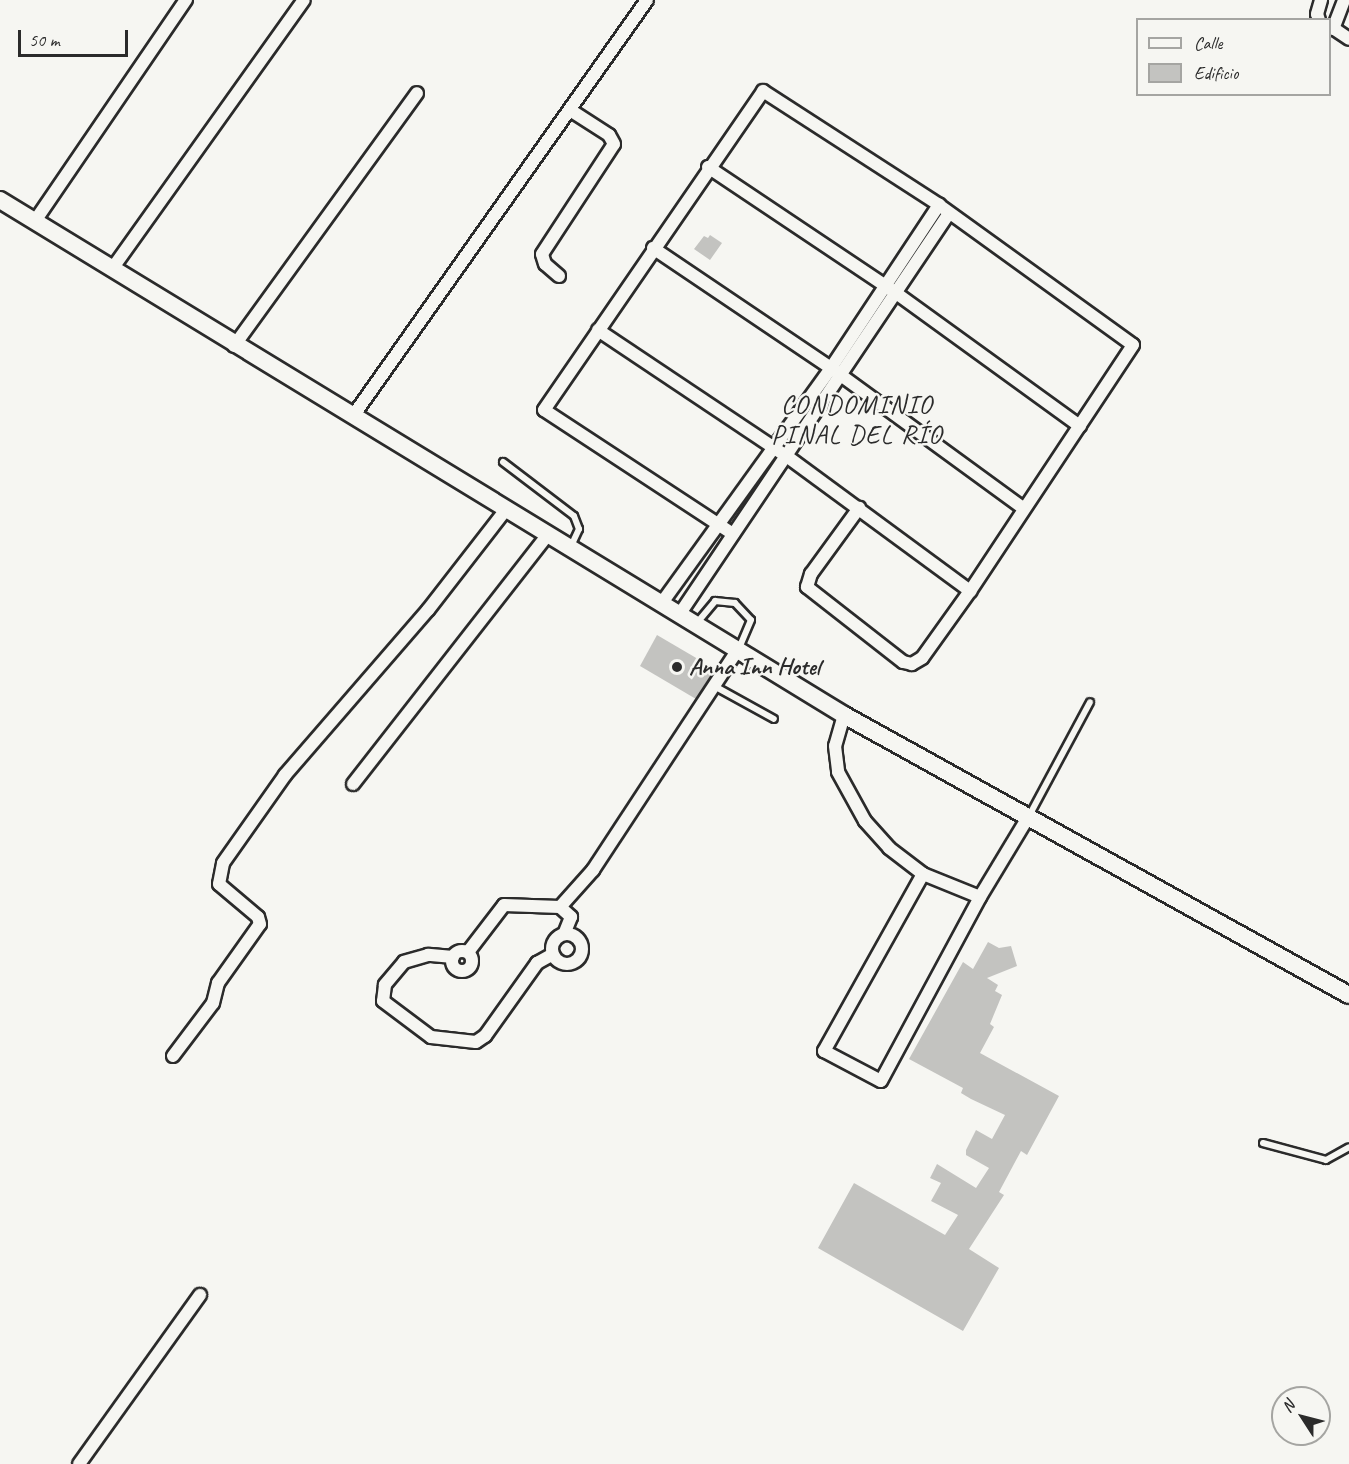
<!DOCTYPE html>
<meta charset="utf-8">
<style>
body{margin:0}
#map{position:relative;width:1349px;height:1464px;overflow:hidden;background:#f6f6f2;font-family:Caveat,sans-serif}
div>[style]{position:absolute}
.building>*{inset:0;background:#c3c3c0}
.roads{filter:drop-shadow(2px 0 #2b2b2b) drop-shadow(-2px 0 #2b2b2b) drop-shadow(0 2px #2b2b2b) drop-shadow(0 -2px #2b2b2b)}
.lane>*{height:6px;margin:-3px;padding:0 3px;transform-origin:3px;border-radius:3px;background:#f6f6f2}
.street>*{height:12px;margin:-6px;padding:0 6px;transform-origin:6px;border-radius:6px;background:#f6f6f2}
.street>.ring{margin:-6px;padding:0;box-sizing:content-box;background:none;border:12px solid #f6f6f2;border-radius:50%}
.secondary>*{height:16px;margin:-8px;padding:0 8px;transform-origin:8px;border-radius:8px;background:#f6f6f2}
.dots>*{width:16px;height:16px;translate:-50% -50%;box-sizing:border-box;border:3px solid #f6f6f2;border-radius:50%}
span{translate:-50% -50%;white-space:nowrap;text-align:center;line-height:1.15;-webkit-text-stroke:5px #f6f6f2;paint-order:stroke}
.poi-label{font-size:24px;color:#2b2b2b;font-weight:700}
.left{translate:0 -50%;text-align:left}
.neighbourhood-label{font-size:26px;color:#2b2b2b;letter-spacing:1.5px}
.legend{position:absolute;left:1136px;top:18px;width:195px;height:78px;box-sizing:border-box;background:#f6f6f2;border:2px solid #a5a5a2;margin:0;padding:8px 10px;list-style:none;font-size:18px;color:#2b2b2b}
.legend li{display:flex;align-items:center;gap:12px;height:30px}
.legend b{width:30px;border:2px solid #a5a5a2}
.north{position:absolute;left:1271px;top:1386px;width:60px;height:60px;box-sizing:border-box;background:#f6f6f2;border:2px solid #a5a5a2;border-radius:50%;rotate:306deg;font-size:16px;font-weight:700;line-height:24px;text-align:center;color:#2b2b2b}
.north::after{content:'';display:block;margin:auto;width:21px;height:27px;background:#2b2b2b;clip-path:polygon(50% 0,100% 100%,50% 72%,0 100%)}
.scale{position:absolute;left:18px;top:30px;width:110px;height:27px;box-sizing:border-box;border:3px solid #2b2b2b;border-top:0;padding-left:8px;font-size:18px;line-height:21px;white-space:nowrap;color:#2b2b2b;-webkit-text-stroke:4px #f6f6f2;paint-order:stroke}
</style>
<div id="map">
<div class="building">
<div style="clip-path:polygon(710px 235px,722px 243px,710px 260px,694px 249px,704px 236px,708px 238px)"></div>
<div style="clip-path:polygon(657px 635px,715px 669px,696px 699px,640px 666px)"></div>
<div style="clip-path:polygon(988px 942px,999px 948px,1011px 946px,1017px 966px,987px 978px,998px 985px,995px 991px,1002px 995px,990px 1024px,994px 1027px,980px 1053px,1059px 1096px,1027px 1155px,1021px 1151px,999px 1192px,1004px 1195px,969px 1249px,999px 1268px,963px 1331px,818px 1248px,854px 1183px,945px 1235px,958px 1215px,931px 1201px,941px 1183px,930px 1178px,937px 1164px,976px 1188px,989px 1168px,966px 1155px,966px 1150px,976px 1130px,992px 1139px,1005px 1115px,971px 1099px,961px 1093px,963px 1088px,909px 1059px,963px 962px,973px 969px)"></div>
</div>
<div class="roads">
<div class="lane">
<div style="left:503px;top:462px;width:89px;rotate:37.3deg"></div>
<div style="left:574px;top:516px;width:14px;rotate:69deg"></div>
<div style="left:579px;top:529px;width:19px;rotate:115deg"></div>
<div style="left:696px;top:624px;width:30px;rotate:-50deg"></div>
<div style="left:715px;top:601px;width:20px;rotate:6deg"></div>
<div style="left:735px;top:603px;width:23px;rotate:47deg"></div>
<div style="left:751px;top:620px;width:33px;rotate:113deg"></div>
<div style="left:716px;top:687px;width:66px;rotate:28.9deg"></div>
<div style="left:1029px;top:816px;width:129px;rotate:-61.8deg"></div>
<div style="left:1263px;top:1143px;width:65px;rotate:15.1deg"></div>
<div style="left:1326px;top:1160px;width:26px;rotate:-29deg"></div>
</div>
<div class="street">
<div style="left:1319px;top:20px;width:6px;rotate:-108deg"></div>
<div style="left:1317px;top:14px;width:15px;rotate:-74deg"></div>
<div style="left:1330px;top:26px;width:23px;rotate:34deg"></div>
<div style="left:1333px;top:29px;width:31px;rotate:-69deg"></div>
<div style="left:708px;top:167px;width:226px;rotate:33.8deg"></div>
<div style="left:896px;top:293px;width:227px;rotate:35.9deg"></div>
<div style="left:35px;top:221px;width:268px;rotate:-55.7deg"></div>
<div style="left:653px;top:248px;width:215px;rotate:34deg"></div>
<div style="left:831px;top:368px;width:238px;rotate:36.1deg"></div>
<div style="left:112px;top:269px;width:330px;rotate:-54.5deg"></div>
<div style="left:559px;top:276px;width:18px;rotate:-139deg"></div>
<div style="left:545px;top:264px;width:10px;rotate:-107deg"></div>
<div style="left:542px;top:254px;width:131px;rotate:-56.8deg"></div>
<div style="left:614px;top:144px;width:10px;rotate:-119deg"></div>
<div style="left:609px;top:135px;width:46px;rotate:-147.3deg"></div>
<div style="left:598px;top:330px;width:225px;rotate:33.8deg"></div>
<div style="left:785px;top:455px;width:230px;rotate:36.3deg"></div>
<div style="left:234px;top:346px;width:312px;rotate:-54.1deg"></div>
<div style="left:353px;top:416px;width:509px;rotate:-54.75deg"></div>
<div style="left:733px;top:534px;width:226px;rotate:-146.7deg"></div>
<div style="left:544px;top:410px;width:387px;rotate:-55.5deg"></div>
<div style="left:763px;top:91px;width:210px;rotate:32.9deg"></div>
<div style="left:939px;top:205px;width:239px;rotate:35.8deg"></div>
<div style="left:1133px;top:345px;width:295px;rotate:123.5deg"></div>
<div style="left:970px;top:591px;width:82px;rotate:125.6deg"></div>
<div style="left:922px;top:658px;width:12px;rotate:149deg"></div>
<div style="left:912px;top:664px;width:9px;rotate:-167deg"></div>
<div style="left:903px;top:662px;width:122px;rotate:-142deg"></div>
<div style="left:807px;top:587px;width:14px;rotate:-73deg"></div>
<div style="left:811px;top:574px;width:82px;rotate:-54deg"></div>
<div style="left:661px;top:604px;width:291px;rotate:-54.2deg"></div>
<div style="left:831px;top:368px;width:196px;rotate:-56.5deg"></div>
<div style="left:679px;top:615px;width:484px;rotate:-56.1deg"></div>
<div style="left:844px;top:715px;width:32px;rotate:106deg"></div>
<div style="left:835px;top:746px;width:26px;rotate:83deg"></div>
<div style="left:838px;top:772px;width:56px;rotate:61.1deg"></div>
<div style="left:865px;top:821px;width:36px;rotate:48deg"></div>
<div style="left:889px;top:848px;width:43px;rotate:37.4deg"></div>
<div style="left:923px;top:874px;width:61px;rotate:22deg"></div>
<div style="left:353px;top:784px;width:317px;rotate:-52deg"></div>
<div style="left:923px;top:874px;width:203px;rotate:119.2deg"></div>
<div style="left:824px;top:1051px;width:64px;rotate:27.8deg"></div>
<div style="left:881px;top:1081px;width:209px;rotate:-61.7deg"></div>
<div style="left:980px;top:897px;width:91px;rotate:-58.9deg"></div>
<div style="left:560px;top:907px;width:50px;rotate:-48.3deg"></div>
<div style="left:593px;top:870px;width:262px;rotate:-56.7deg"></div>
<div class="ring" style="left:552px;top:934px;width:18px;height:18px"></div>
<div class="ring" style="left:452px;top:951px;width:8px;height:8px"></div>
<div style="left:468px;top:952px;width:59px;rotate:-52.5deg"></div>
<div style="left:504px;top:905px;width:56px;rotate:2deg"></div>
<div style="left:560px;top:907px;width:15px;rotate:42deg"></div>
<div style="left:571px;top:917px;width:18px;rotate:112deg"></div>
<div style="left:453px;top:957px;width:25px;rotate:-175deg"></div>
<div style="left:428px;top:955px;width:25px;rotate:164deg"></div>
<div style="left:404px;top:962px;width:30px;rotate:130deg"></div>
<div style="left:385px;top:985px;width:16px;rotate:97deg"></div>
<div style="left:383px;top:1001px;width:60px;rotate:36.9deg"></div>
<div style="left:431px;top:1037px;width:45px;rotate:6.3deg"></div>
<div style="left:476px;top:1042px;width:11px;rotate:-34deg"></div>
<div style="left:485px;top:1036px;width:90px;rotate:-54.5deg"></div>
<div style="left:537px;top:963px;width:18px;rotate:-29deg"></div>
<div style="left:173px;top:1056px;width:66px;rotate:-53deg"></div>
<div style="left:213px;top:1003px;width:21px;rotate:-76deg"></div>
<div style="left:218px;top:983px;width:72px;rotate:-54.6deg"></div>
<div style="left:260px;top:924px;width:7px;rotate:-106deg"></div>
<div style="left:258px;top:917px;width:51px;rotate:-139.8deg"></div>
<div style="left:219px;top:884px;width:21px;rotate:-79deg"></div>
<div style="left:223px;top:863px;width:108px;rotate:-54.8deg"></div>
<div style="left:285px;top:775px;width:218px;rotate:-49.1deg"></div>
<div style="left:428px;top:610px;width:129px;rotate:-52.2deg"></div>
<div style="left:79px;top:1464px;width:208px;rotate:-54.4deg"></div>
</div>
<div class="secondary">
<div style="left:0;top:200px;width:989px;rotate:31.39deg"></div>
<div style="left:844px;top:715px;width:577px;rotate:29.01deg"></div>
</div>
</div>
<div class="dots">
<div style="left:677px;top:667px;background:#2b2b2b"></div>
</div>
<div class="poi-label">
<span class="left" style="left:689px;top:667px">Anna Inn Hotel</span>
</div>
<div class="neighbourhood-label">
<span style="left:857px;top:420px">CONDOMINIO<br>PINAL DEL RÍO</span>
</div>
<ul class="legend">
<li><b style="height:8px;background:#f6f6f2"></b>Calle</li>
<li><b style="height:16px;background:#c3c3c0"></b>Edificio</li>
</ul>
<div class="north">N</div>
<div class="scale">50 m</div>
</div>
